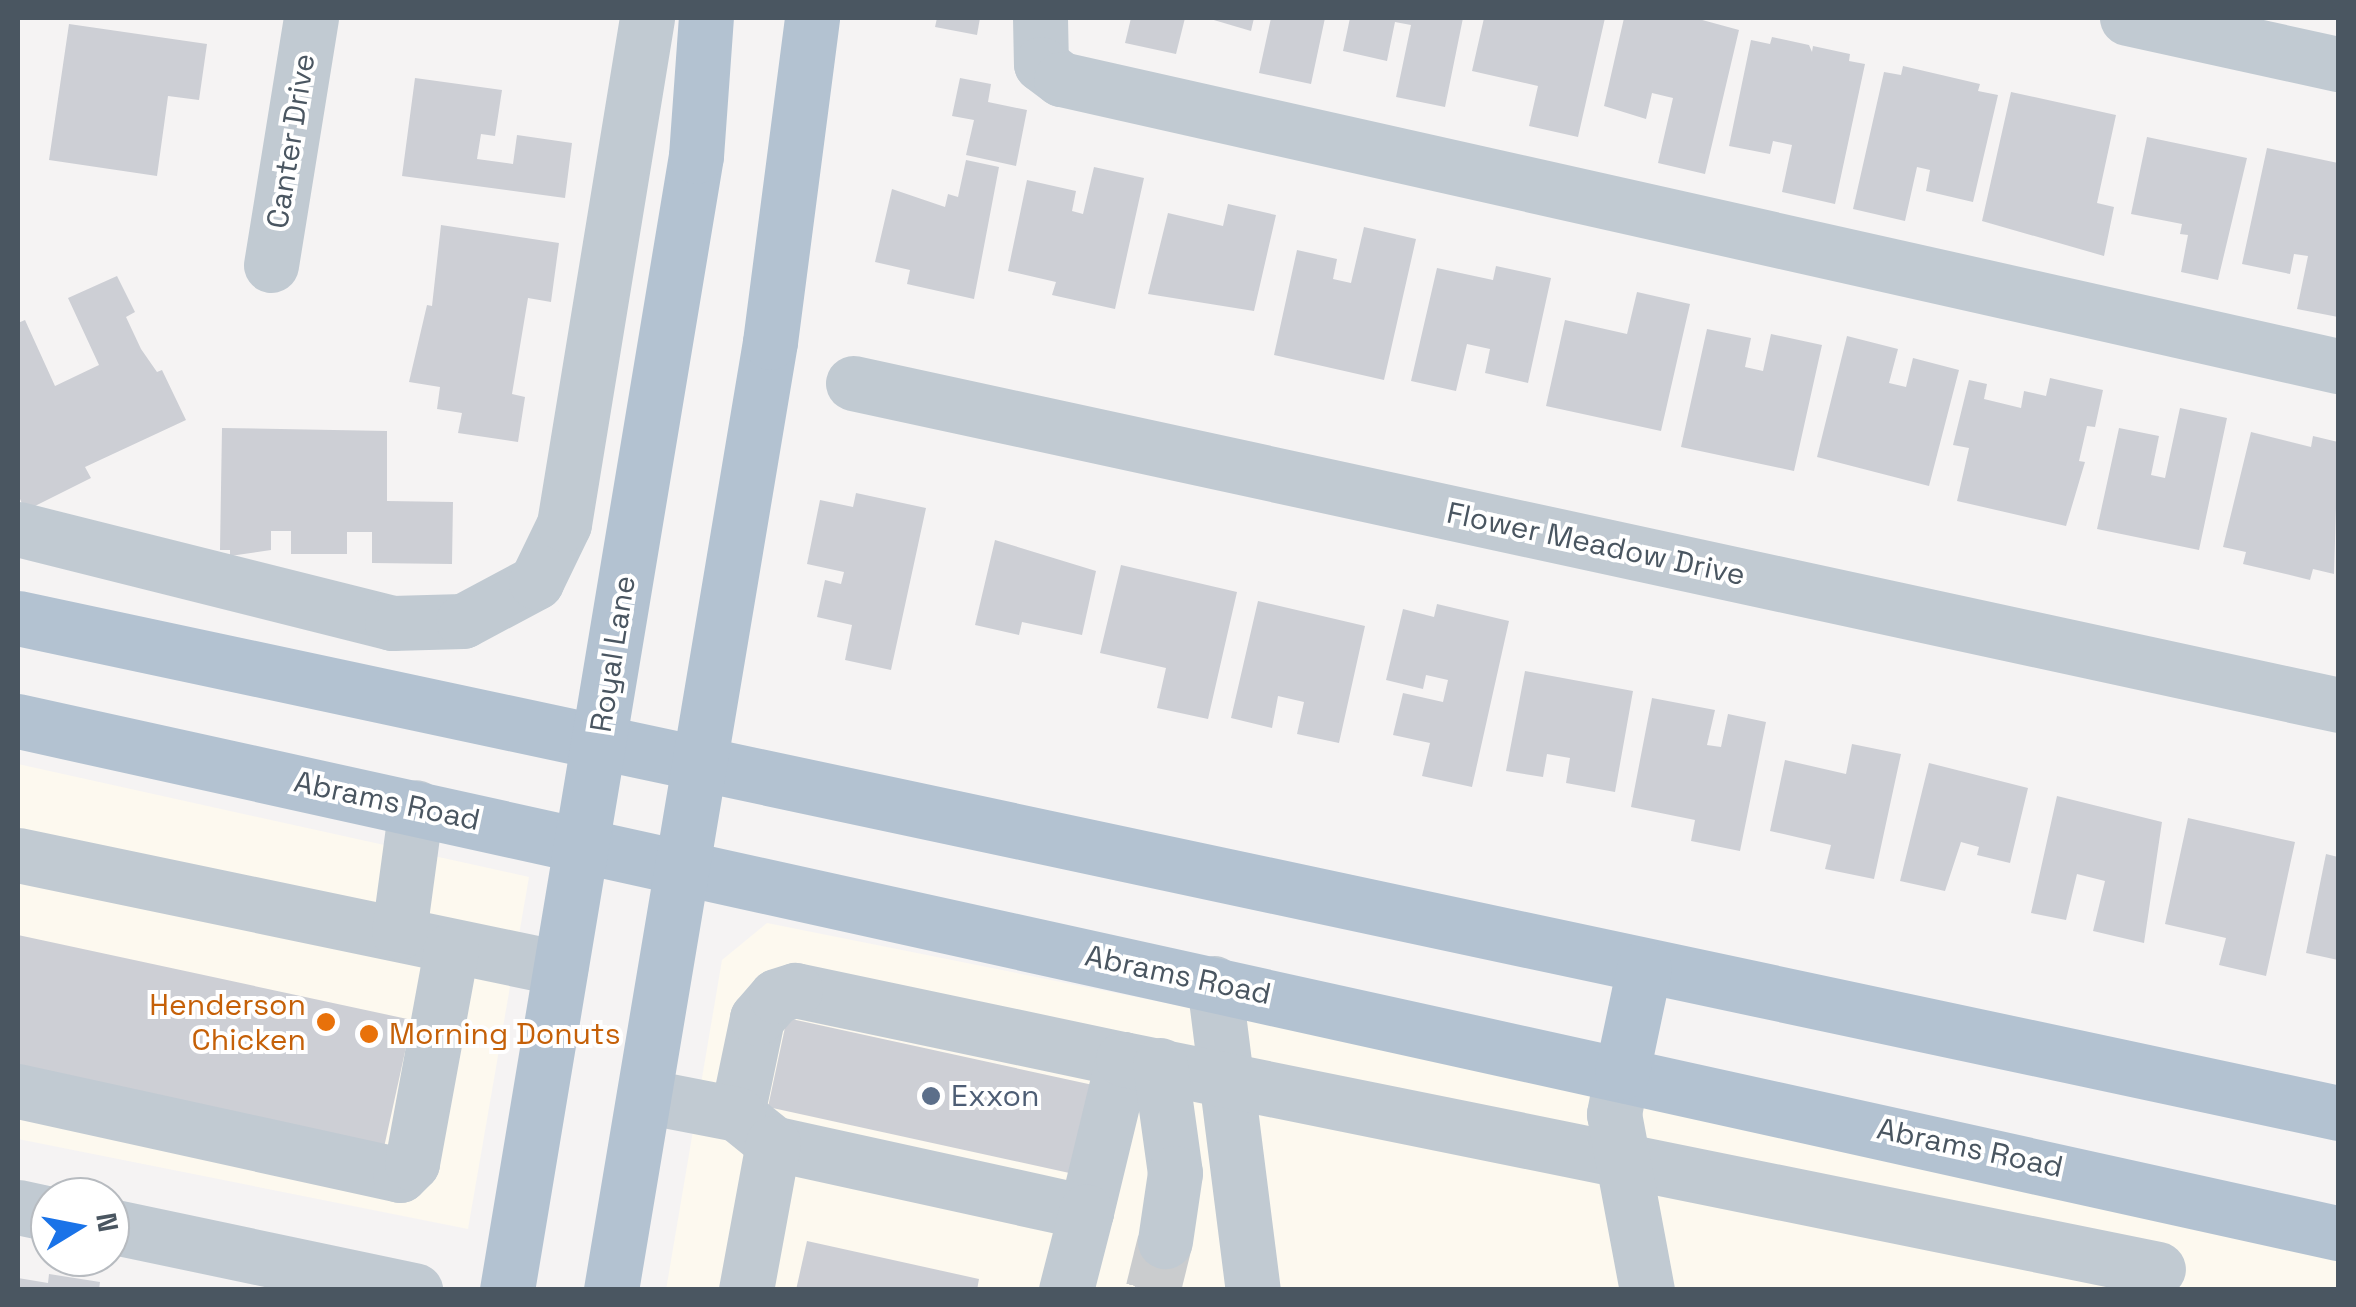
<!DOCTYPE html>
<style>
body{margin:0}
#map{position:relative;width:2356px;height:1307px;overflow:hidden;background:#f5f3f3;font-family:"Space Grotesk",sans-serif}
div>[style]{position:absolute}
.commercial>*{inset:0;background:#fdf9ef}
.building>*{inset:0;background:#cdcfd5}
.minor-tunnel>*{height:55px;margin-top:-27.5px;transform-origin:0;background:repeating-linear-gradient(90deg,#caccce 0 55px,transparent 0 83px)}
.minor>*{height:55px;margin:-27.5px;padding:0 27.5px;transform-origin:27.5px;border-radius:27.5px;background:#c1cad2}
.major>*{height:55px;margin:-27.5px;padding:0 27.5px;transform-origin:27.5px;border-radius:27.5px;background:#b3c2d1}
.dots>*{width:28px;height:28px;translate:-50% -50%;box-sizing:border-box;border:5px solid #fff;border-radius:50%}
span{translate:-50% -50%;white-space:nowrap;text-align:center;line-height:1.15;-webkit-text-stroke:8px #fff;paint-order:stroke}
.street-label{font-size:30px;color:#4a5661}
.food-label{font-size:30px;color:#c56008}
.right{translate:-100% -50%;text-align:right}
.left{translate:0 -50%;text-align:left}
.service-label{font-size:30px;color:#4e5e75}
.frame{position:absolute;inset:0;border:20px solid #4a5661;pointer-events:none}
.north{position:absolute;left:30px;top:1177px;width:100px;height:100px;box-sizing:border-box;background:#fff;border:2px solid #b7bbc0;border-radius:50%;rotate:80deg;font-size:28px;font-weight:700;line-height:40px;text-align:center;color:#4a5661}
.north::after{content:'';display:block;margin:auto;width:35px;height:45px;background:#1a73e8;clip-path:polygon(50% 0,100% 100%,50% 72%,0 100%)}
</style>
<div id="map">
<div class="commercial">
<div style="clip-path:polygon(18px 764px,529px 877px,468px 1229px,18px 1139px)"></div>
<div style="clip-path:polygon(767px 923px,2338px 1238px,2338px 1290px,666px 1290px,722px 960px)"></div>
</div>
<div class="building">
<div style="clip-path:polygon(937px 18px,980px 18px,977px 35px,935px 27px)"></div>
<div style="clip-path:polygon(1131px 18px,1185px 18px,1176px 54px,1125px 43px)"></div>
<div style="clip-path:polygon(1207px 18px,1254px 18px,1251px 31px)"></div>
<div style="clip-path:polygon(1271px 18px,1325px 18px,1311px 84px,1259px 73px)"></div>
<div style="clip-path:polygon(1350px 18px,1463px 18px,1445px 107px,1396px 97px,1411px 25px,1395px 22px,1387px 61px,1343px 51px)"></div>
<div style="clip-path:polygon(1484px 18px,1605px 18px,1578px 137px,1529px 126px,1538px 86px,1472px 71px)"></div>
<div style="clip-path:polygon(1624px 18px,1695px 18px,1739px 30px,1705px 174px,1658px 163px,1673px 98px,1652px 93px,1646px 119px,1604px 106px)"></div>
<div style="clip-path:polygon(69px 24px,207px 44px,199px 100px,168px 96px,157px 176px,49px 160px)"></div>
<div style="clip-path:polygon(1772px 37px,1809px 45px,1812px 52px,1813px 46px,1850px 54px,1849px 61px,1865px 64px,1835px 204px,1782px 192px,1792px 145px,1773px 141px,1770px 154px,1729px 146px,1751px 40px,1770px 44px)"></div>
<div style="clip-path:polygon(1903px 66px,1980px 84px,1978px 91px,1998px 95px,1973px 202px,1926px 191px,1930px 170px,1917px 167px,1905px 221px,1853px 209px,1884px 72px,1901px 75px)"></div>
<div style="clip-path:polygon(415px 78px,502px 90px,495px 136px,481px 134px,477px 159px,513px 164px,517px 135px,572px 143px,565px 198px,402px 176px)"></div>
<div style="clip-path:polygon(960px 78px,991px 84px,988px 102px,1027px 110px,1016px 166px,966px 155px,974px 120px,952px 116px)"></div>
<div style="clip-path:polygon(2011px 92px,2116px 115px,2097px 203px,2114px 207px,2104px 256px,1982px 221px)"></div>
<div style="clip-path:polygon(2147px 137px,2247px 158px,2218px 280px,2181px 272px,2188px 235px,2180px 234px,2182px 224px,2131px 214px)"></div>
<div style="clip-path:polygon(2267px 148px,2338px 163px,2338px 317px,2297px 309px,2308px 256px,2294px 254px,2290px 274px,2242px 264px)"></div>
<div style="clip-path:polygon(966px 160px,999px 167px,974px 299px,907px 284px,910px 270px,875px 262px,892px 189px,945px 207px,948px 194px,958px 197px)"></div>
<div style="clip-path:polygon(1094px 167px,1144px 178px,1115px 309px,1052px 295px,1056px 282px,1008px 271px,1027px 180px,1076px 191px,1072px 211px,1083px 214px)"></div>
<div style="clip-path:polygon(1228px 204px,1276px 215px,1254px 311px,1148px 294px,1168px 213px,1223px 226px)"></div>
<div style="clip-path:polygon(441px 225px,559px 243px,551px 302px,528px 298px,512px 394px,525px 397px,518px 442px,458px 433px,462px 413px,437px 409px,440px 387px,409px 382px,427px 305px,432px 306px)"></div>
<div style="clip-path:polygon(1364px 227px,1416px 239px,1384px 380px,1274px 355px,1297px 250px,1337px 259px,1333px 279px,1351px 283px)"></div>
<div style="clip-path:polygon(1496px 266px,1551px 278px,1528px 383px,1485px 373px,1490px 349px,1467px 344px,1456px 391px,1411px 381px,1437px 268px,1493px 280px)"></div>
<div style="clip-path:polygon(117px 276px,135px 312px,126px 317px,141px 349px,157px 372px,162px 370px,186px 420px,85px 467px,91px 478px,25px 511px,18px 494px,18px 323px,25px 320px,55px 386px,99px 365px,68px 298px)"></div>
<div style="clip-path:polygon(1637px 292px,1690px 304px,1661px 431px,1546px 406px,1565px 320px,1627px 334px)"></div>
<div style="clip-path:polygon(1707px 329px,1751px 338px,1745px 367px,1763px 371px,1771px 334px,1822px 345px,1794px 471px,1681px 447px)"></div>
<div style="clip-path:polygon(1847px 336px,1898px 349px,1889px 383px,1906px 387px,1913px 358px,1959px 370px,1929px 486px,1817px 457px)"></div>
<div style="clip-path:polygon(2050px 378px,2103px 390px,2095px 427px,2087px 426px,2079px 461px,2085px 462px,2066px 526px,1957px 501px,1969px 448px,1953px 445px,1969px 380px,1987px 384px,1984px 399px,2021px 408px,2024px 391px,2046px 396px)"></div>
<div style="clip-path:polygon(2180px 408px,2227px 418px,2199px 550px,2097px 529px,2119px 428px,2159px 436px,2151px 475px,2165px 478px)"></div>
<div style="clip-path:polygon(222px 428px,387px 431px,387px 501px,453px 502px,452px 564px,372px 563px,372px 532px,347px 532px,347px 554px,291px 554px,291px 531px,271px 531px,271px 550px,230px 556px,230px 550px,220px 550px)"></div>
<div style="clip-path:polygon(2251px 432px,2311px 447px,2313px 436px,2338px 442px,2334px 574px,2313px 569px,2310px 580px,2294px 576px,2243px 564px,2246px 552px,2223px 547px)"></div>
<div style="clip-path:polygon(856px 493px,926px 508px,891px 670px,845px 660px,852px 625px,817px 617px,825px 580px,841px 584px,844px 572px,807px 564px,820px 500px,853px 507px)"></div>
<div style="clip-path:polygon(995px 540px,1096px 571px,1082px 635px,1022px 622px,1019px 635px,975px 625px)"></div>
<div style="clip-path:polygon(1121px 565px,1237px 592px,1208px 719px,1157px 708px,1166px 668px,1100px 653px)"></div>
<div style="clip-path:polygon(1258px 601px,1365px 626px,1339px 743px,1297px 734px,1304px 702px,1278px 696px,1272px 728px,1231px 718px)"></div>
<div style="clip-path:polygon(1437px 604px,1509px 621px,1472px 787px,1422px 776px,1430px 743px,1393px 735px,1403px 693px,1443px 702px,1448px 680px,1426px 675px,1423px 689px,1386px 680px,1403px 609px,1434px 617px)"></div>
<div style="clip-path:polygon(1525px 671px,1633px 691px,1615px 792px,1566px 783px,1570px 758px,1547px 754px,1543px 777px,1506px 771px)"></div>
<div style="clip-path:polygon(1652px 698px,1715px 710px,1707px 745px,1721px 747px,1728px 714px,1766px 722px,1740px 851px,1691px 841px,1695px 820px,1631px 807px)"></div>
<div style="clip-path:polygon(1852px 744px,1901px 754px,1874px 879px,1825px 869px,1831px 845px,1770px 831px,1785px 760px,1846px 774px)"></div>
<div style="clip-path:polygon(1929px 763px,2028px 788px,2010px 863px,1977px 855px,1979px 847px,1961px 842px,1945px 891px,1900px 881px)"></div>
<div style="clip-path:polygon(2057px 796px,2162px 822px,2144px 943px,2093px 931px,2105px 881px,2077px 874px,2066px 920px,2031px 913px)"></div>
<div style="clip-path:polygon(2188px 818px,2295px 842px,2266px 976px,2219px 965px,2226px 938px,2165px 924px)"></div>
<div style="clip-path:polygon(2326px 854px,2338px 857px,2338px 960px,2306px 953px)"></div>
<div style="clip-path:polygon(18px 935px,412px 1020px,383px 1152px,18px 1072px)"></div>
<div style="clip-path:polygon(787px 1018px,1093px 1085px,1074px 1174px,768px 1107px)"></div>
<div style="clip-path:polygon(1147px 1237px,1184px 1246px,1174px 1284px,1189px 1290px,1134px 1290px)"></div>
<div style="clip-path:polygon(807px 1241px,979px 1279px,977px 1290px,796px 1290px)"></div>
<div style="clip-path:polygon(49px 1274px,100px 1282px,99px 1290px,18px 1290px,18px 1278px,48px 1283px)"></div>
</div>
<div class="minor-tunnel">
<div style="left:1153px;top:1290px;width:50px;rotate:-76.2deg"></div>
</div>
<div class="minor">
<div style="left:1040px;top:18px;width:46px;rotate:88.8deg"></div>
<div style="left:1041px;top:64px;width:25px;rotate:37deg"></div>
<div style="left:1061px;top:79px;width:1309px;rotate:12.67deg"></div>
<div style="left:2127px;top:18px;width:216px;rotate:12.3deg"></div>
<div style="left:271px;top:265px;width:250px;rotate:-80.8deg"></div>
<div style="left:853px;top:383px;width:1520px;rotate:12.23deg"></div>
<div style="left:18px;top:529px;width:386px;rotate:14.1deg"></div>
<div style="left:392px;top:623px;width:71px;rotate:-1.6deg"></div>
<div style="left:463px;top:621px;width:83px;rotate:-28.1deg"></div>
<div style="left:536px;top:582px;width:64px;rotate:-64.2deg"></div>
<div style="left:564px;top:524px;width:513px;rotate:-80.68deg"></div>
<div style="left:18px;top:855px;width:554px;rotate:11.78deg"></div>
<div style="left:399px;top:932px;width:126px;rotate:-82.3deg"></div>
<div style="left:1214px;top:983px;width:309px;rotate:82.8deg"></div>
<div style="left:795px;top:990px;width:335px;rotate:11.9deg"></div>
<div style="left:1123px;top:1059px;width:157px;rotate:103.6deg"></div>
<div style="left:1086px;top:1212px;width:321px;rotate:-167.6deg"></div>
<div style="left:773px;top:1143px;width:46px;rotate:-141.1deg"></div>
<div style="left:737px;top:1114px;width:98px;rotate:-78.2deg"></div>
<div style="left:757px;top:1018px;width:29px;rotate:-49deg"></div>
<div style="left:776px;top:996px;width:20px;rotate:-18deg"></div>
<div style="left:1123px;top:1059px;width:1056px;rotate:11.47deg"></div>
<div style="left:1160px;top:1065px;width:109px;rotate:82.1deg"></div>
<div style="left:1175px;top:1173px;width:69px;rotate:98.4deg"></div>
<div style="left:1622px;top:1072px;width:43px;rotate:100.8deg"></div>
<div style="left:1614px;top:1114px;width:179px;rotate:79.4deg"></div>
<div style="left:18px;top:1091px;width:391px;rotate:12.4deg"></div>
<div style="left:400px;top:1175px;width:17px;rotate:-45deg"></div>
<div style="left:412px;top:1163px;width:217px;rotate:-79.6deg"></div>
<div style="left:644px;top:1096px;width:95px;rotate:11deg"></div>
<div style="left:18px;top:1207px;width:33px;rotate:12deg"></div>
<div style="left:110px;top:1226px;width:312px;rotate:11.9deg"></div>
<div style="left:746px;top:1290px;width:149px;rotate:-79.6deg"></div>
<div style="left:1066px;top:1290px;width:81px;rotate:-75.6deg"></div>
</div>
<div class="major">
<div style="left:18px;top:618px;width:2372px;rotate:12.04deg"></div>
<div style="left:18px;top:721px;width:2376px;rotate:12.45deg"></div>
<div style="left:1622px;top:1072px;width:106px;rotate:-78.1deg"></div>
<div style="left:507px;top:1290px;width:1150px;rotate:-80.54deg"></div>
<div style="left:696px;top:156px;width:138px;rotate:-85.9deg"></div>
<div style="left:611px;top:1290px;width:961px;rotate:-80.48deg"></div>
<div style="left:770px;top:342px;width:327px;rotate:-82.6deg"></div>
</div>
<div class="dots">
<div style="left:326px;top:1022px;background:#e8710a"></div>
<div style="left:369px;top:1034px;background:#e8710a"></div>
<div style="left:931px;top:1096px;background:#5c6f8a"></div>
</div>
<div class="street-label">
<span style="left:291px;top:141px;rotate:-81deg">Canter Drive</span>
<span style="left:1596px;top:544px;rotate:12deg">Flower Meadow Drive</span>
<span style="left:613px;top:654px;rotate:-81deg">Royal Lane</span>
<span style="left:387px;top:801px;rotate:12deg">Abrams Road</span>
<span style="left:1178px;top:975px;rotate:12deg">Abrams Road</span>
<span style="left:1970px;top:1148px;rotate:12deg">Abrams Road</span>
</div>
<div class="food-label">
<span class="right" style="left:306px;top:1022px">Henderson<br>Chicken</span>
<span class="left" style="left:389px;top:1034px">Morning Donuts</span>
</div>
<div class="service-label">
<span class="left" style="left:951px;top:1096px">Exxon</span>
</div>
<div class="frame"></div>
<div class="north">N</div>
</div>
